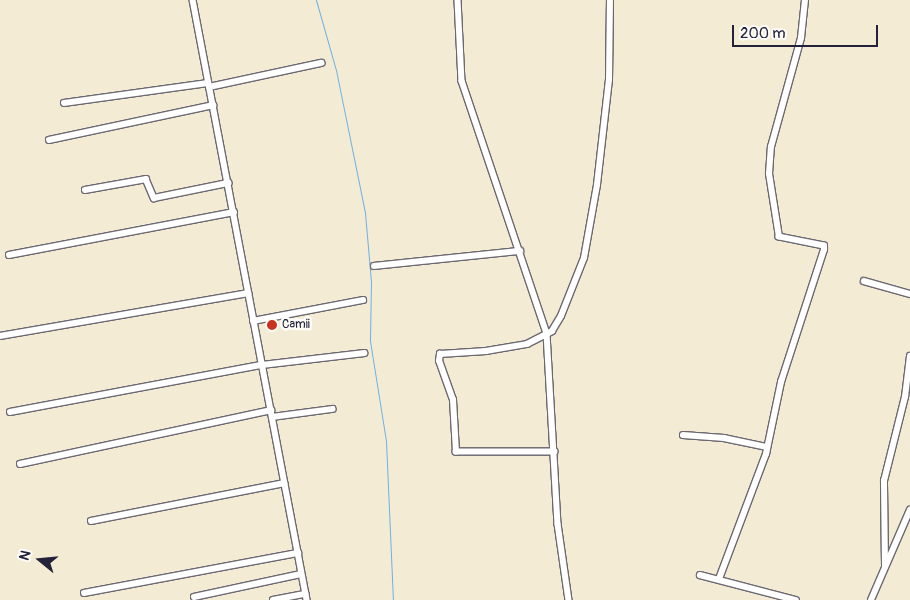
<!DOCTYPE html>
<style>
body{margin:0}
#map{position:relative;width:910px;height:600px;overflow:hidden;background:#f3ebd4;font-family:Pangolin,sans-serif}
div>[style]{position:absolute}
.stream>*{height:1px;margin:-0.5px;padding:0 0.5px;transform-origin:0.5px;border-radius:0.5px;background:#6db1e3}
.roads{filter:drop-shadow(1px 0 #6b6871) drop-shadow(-1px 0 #6b6871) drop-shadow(0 1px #6b6871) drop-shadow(0 -1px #6b6871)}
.minor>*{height:5.5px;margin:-2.75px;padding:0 2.75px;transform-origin:2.75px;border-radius:2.75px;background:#fff}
.dots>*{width:14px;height:14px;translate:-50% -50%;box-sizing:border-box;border:2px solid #fdfcf7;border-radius:50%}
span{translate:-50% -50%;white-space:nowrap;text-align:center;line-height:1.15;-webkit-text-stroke:5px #fdfcf7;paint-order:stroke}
.poi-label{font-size:12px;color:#22223b}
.left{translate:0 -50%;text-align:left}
.north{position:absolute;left:15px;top:535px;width:50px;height:50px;-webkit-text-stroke:4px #fdfcf7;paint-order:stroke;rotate:287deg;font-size:14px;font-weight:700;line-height:20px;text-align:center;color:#22223b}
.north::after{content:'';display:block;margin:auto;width:18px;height:22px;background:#22223b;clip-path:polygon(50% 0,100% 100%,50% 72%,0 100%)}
.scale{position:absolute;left:732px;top:25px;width:146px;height:22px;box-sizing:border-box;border:2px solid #22223b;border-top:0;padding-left:6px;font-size:15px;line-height:18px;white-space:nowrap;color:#22223b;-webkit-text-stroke:4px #fdfcf7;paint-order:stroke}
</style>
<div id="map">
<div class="stream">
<div style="left:316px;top:0;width:73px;rotate:74.1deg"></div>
<div style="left:336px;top:70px;width:146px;rotate:78.5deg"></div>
<div style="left:365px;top:213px;width:68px;rotate:85deg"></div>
<div style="left:371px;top:281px;width:60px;rotate:91deg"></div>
<div style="left:370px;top:341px;width:101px;rotate:80.9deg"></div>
<div style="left:386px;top:441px;width:159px;rotate:87.5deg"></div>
</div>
<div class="roads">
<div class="minor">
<div style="left:193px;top:0;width:611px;rotate:79.24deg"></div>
<div style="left:458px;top:0;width:81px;rotate:87.2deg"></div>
<div style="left:462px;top:81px;width:267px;rotate:71.4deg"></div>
<div style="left:547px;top:334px;width:190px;rotate:86.7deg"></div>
<div style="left:558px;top:524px;width:77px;rotate:81.8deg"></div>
<div style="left:209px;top:87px;width:115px;rotate:-12.1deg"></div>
<div style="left:64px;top:103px;width:145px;rotate:-7.9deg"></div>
<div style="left:49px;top:140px;width:168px;rotate:-12deg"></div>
<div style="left:85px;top:190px;width:62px;rotate:-10.2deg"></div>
<div style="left:146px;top:179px;width:21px;rotate:67deg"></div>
<div style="left:154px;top:198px;width:76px;rotate:-11.5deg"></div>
<div style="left:9px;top:255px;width:229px;rotate:-10.8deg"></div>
<div style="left:374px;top:266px;width:147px;rotate:-5.9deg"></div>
<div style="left:864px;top:281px;width:48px;rotate:15.8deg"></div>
<div style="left:253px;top:321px;width:112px;rotate:-10.8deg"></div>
<div style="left:0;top:336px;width:252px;rotate:-9.8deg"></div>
<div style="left:10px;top:412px;width:256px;rotate:-10.6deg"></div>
<div style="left:262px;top:365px;width:103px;rotate:-6.7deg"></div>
<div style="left:272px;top:417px;width:61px;rotate:-7.6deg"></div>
<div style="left:683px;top:435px;width:41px;rotate:4.2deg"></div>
<div style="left:724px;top:438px;width:44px;rotate:11.8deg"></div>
<div style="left:555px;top:452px;width:99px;rotate:180deg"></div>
<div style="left:456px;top:452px;width:52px;rotate:-93.3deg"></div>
<div style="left:453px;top:400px;width:41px;rotate:-109.7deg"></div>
<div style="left:439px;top:361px;width:7px;rotate:-82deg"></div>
<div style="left:440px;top:354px;width:46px;rotate:-3.7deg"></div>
<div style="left:486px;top:351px;width:42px;rotate:-9.7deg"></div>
<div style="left:527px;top:344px;width:28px;rotate:-27deg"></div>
<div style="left:552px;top:331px;width:17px;rotate:-59deg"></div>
<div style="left:561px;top:316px;width:62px;rotate:-68.4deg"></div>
<div style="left:584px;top:258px;width:74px;rotate:-79.9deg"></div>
<div style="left:597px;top:185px;width:106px;rotate:-83.5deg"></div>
<div style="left:609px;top:80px;width:80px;rotate:-89.3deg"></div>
<div style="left:20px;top:464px;width:257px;rotate:-12.1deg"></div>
<div style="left:91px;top:521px;width:197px;rotate:-11.1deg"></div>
<div style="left:885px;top:566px;width:85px;rotate:-90.7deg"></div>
<div style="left:884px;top:481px;width:87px;rotate:-76deg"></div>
<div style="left:905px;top:397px;width:41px;rotate:-83deg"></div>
<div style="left:700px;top:575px;width:99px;rotate:14.6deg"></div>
<div style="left:719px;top:579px;width:134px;rotate:-69.4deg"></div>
<div style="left:766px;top:454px;width:74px;rotate:-78.2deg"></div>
<div style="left:781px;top:382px;width:139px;rotate:-72deg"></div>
<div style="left:824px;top:250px;width:4px;rotate:-90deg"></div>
<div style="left:824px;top:246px;width:46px;rotate:-168.7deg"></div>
<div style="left:779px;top:237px;width:64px;rotate:-99deg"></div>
<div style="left:769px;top:174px;width:27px;rotate:-86deg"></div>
<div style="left:771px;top:147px;width:113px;rotate:-74.6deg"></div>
<div style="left:801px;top:38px;width:38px;rotate:-84deg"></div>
<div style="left:84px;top:593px;width:218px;rotate:-10.6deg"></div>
<div style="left:194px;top:597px;width:109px;rotate:-12.1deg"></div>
<div style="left:273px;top:600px;width:33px;rotate:-11deg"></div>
<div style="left:871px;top:600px;width:98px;rotate:-66.6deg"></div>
</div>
</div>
<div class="dots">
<div style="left:272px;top:325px;background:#c8321e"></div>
</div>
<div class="poi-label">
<span class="left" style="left:282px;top:325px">Camii</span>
</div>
<div class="north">N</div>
<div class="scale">200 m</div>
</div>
